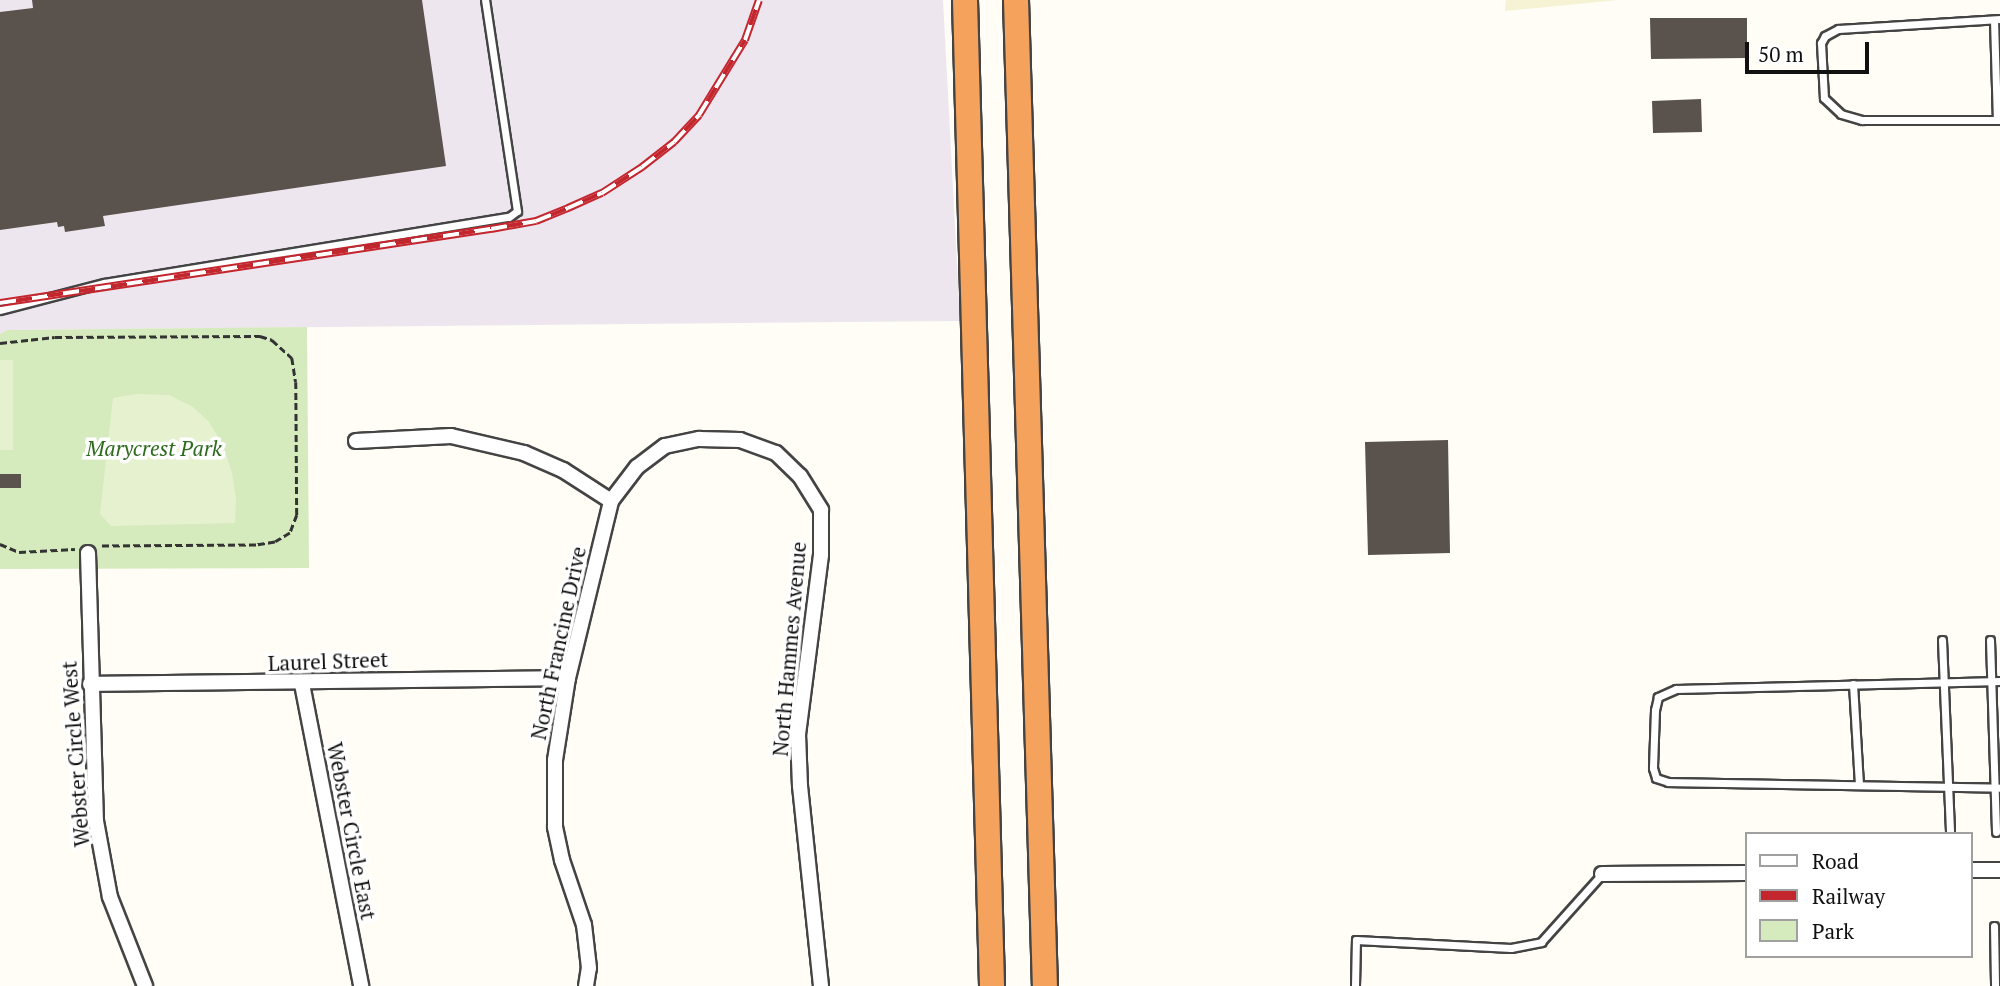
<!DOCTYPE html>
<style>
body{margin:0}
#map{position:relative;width:2000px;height:986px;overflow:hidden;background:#fffdf5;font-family:"PT Serif",serif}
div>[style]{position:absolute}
.industrial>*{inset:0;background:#eee6ef}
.farmland>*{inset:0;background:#f6f3d4}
.green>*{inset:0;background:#d5ebbd}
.pitch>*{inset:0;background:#e6f2cf}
.building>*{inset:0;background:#5a524d}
.path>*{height:2.5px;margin-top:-1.25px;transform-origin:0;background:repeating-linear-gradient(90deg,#333 0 7px,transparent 0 10.5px)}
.roads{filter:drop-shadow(2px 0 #444) drop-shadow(-2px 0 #444) drop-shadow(0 2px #444) drop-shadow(0 -2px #444)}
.service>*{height:7px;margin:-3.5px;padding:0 3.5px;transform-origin:3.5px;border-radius:3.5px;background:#fff}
.minor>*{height:14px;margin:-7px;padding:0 7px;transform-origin:7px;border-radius:7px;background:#fff}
.motorway>*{height:24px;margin:-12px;padding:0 12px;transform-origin:12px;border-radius:12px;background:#f5a25d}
.rail>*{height:8px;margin-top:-4px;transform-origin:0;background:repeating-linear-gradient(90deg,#fff 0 16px,#c4262e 0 32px);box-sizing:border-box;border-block:2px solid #c4262e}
span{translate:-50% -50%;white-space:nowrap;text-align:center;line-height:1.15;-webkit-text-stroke:7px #fff;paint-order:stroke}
.park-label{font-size:21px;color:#2f6b1f;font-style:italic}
.street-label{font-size:21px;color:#111}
.legend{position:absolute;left:1745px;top:832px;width:228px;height:126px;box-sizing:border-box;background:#fff;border:2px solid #a0a0a0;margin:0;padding:9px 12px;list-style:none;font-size:21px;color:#111}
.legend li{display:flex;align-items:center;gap:14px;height:35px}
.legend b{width:35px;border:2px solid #a0a0a0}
.scale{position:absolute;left:1745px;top:42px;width:124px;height:32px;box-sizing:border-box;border:4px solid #111;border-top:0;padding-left:9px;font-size:21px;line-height:24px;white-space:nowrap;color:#111;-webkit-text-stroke:5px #fff;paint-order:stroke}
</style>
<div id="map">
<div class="industrial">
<div style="clip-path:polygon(0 0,943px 0,960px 321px,7px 330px,0 334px)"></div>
</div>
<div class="farmland">
<div style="clip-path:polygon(1506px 0,1618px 0,1505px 11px)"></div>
</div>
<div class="green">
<div style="clip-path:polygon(307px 327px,309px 568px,0 569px,0 334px,7px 330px)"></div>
</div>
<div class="pitch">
<div style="clip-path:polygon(0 360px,13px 360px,13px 450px,0 450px)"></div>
<div style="clip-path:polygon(137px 394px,169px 395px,193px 407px,209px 422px,223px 445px,232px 473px,236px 499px,235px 523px,111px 526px,100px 514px,113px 398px)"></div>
</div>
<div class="building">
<div style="clip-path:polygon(32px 0,422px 0,446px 166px,103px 216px,105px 226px,65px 232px,64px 226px,58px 227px,57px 222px,0 230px,0 12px,33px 8px)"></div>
<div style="clip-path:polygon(1650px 18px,1747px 18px,1747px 58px,1651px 59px)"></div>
<div style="clip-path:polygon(1701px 99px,1702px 132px,1653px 133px,1652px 101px)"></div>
<div style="clip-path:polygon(1448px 440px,1450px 553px,1368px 555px,1365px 442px)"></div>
<div style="clip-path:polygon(0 474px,21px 474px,21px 488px,0 488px)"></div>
</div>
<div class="path">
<div style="left:0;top:343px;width:55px;rotate:-6.2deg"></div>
<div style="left:55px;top:337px;width:205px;rotate:-0.3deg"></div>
<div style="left:260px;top:336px;width:13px;rotate:18deg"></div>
<div style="left:272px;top:340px;width:27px;rotate:42deg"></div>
<div style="left:292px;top:358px;width:24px;rotate:81deg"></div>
<div style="left:296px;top:382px;width:133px;rotate:89.6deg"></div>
<div style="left:297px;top:515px;width:19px;rotate:111deg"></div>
<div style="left:290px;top:533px;width:17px;rotate:149deg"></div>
<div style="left:275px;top:542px;width:19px;rotate:171deg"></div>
<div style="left:256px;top:545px;width:154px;rotate:179.6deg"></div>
<div style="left:0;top:544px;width:21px;rotate:23deg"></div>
<div style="left:19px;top:552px;width:56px;rotate:-3.1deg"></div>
</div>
<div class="roads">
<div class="service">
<div style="left:2000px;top:19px;width:162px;rotate:176.5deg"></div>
<div style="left:1838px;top:29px;width:15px;rotate:152deg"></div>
<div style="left:1825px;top:36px;width:8px;rotate:120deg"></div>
<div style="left:1821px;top:43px;width:55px;rotate:86.9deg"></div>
<div style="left:1824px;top:98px;width:23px;rotate:43deg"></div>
<div style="left:1841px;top:114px;width:22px;rotate:16deg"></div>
<div style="left:1862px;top:120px;width:138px"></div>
<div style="left:1994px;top:20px;width:100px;rotate:88.3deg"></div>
<div style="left:0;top:310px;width:107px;rotate:-14.6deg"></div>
<div style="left:104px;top:283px;width:410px;rotate:-9.3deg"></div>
<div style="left:509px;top:217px;width:10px;rotate:-37deg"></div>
<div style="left:517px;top:211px;width:213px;rotate:-98.6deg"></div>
<div style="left:1942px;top:640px;width:192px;rotate:87.6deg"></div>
<div style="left:1990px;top:640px;width:192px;rotate:88.2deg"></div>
<div style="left:2000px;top:681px;width:324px;rotate:178.6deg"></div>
<div style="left:1676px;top:689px;width:20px;rotate:156deg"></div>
<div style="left:1658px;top:697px;width:13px;rotate:103deg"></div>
<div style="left:1655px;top:710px;width:58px;rotate:92deg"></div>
<div style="left:1653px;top:768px;width:10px;rotate:73deg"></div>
<div style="left:1656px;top:778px;width:13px;rotate:18deg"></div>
<div style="left:1668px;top:782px;width:332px;rotate:1deg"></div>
<div style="left:1853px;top:684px;width:101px;rotate:86.6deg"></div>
<div style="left:1994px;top:926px;width:60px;rotate:89deg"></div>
<div style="left:1355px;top:986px;width:46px;rotate:-88.8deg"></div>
<div style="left:1356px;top:940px;width:155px;rotate:3deg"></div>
<div style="left:1511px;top:948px;width:31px;rotate:-11deg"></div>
<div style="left:1541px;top:942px;width:91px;rotate:-48.1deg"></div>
</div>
<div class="minor">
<div style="left:356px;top:441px;width:95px;rotate:-3deg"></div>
<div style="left:451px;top:436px;width:75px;rotate:13.1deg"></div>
<div style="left:524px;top:453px;width:43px;rotate:23.6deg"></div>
<div style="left:563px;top:470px;width:57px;rotate:32.9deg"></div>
<div style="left:88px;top:553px;width:268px;rotate:88.3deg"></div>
<div style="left:96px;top:821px;width:77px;rotate:79.6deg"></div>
<div style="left:110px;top:897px;width:96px;rotate:68.5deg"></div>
<div style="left:90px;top:684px;width:478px;rotate:-0.7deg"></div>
<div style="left:302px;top:684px;width:308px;rotate:78.9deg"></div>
<div style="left:1970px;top:870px;width:30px"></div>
<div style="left:1602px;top:874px;width:144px;rotate:-0.4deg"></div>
<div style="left:586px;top:986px;width:18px;rotate:-81deg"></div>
<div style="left:589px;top:968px;width:43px;rotate:-96.6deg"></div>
<div style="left:584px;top:925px;width:69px;rotate:-108.7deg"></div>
<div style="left:562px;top:860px;width:34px;rotate:-102deg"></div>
<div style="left:555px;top:827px;width:67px;rotate:-90deg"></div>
<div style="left:555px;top:760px;width:83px;rotate:-81deg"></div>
<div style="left:568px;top:678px;width:182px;rotate:-76.3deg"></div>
<div style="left:611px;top:501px;width:43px;rotate:-52.6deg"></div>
<div style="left:637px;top:467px;width:35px;rotate:-37deg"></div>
<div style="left:665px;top:446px;width:35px;rotate:-12deg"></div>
<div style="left:699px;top:439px;width:41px;rotate:1.4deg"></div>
<div style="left:740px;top:440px;width:38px;rotate:20deg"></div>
<div style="left:776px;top:453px;width:33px;rotate:44deg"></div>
<div style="left:800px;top:476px;width:40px;rotate:58deg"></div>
<div style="left:821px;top:510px;width:45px;rotate:90deg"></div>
<div style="left:821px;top:555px;width:180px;rotate:97.3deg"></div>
<div style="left:798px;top:734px;width:52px;rotate:87.8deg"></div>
<div style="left:800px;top:786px;width:201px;rotate:84deg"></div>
</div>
<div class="motorway">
<div style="left:965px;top:0;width:986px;rotate:88.43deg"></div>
<div style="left:1016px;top:0;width:986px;rotate:88.32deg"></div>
</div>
</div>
<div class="rail">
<div style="left:0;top:303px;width:497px;rotate:-8.6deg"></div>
<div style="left:491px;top:229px;width:46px;rotate:-10.1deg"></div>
<div style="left:536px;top:221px;width:35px;rotate:-22deg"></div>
<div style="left:568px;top:208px;width:37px;rotate:-24deg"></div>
<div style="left:602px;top:193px;width:48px;rotate:-33deg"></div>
<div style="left:642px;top:167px;width:41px;rotate:-38deg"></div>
<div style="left:674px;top:142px;width:37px;rotate:-47deg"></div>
<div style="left:699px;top:115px;width:88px;rotate:-58.5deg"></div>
<div style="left:745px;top:40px;width:42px;rotate:-70.7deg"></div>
</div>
<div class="park-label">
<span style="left:154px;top:448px">Marycrest Park</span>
</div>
<div class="street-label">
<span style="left:558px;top:643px;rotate:-78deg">North Francine Drive</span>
<span style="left:789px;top:649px;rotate:-85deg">North Hammes Avenue</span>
<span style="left:328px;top:661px;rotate:-2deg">Laurel Street</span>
<span style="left:75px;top:754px;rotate:-94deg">Webster Circle West</span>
<span style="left:352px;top:831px;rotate:79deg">Webster Circle East</span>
</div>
<ul class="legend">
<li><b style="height:9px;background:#fff"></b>Road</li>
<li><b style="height:9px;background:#c4262e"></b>Railway</li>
<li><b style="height:19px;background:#d5ebbd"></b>Park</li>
</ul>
<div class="scale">50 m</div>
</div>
